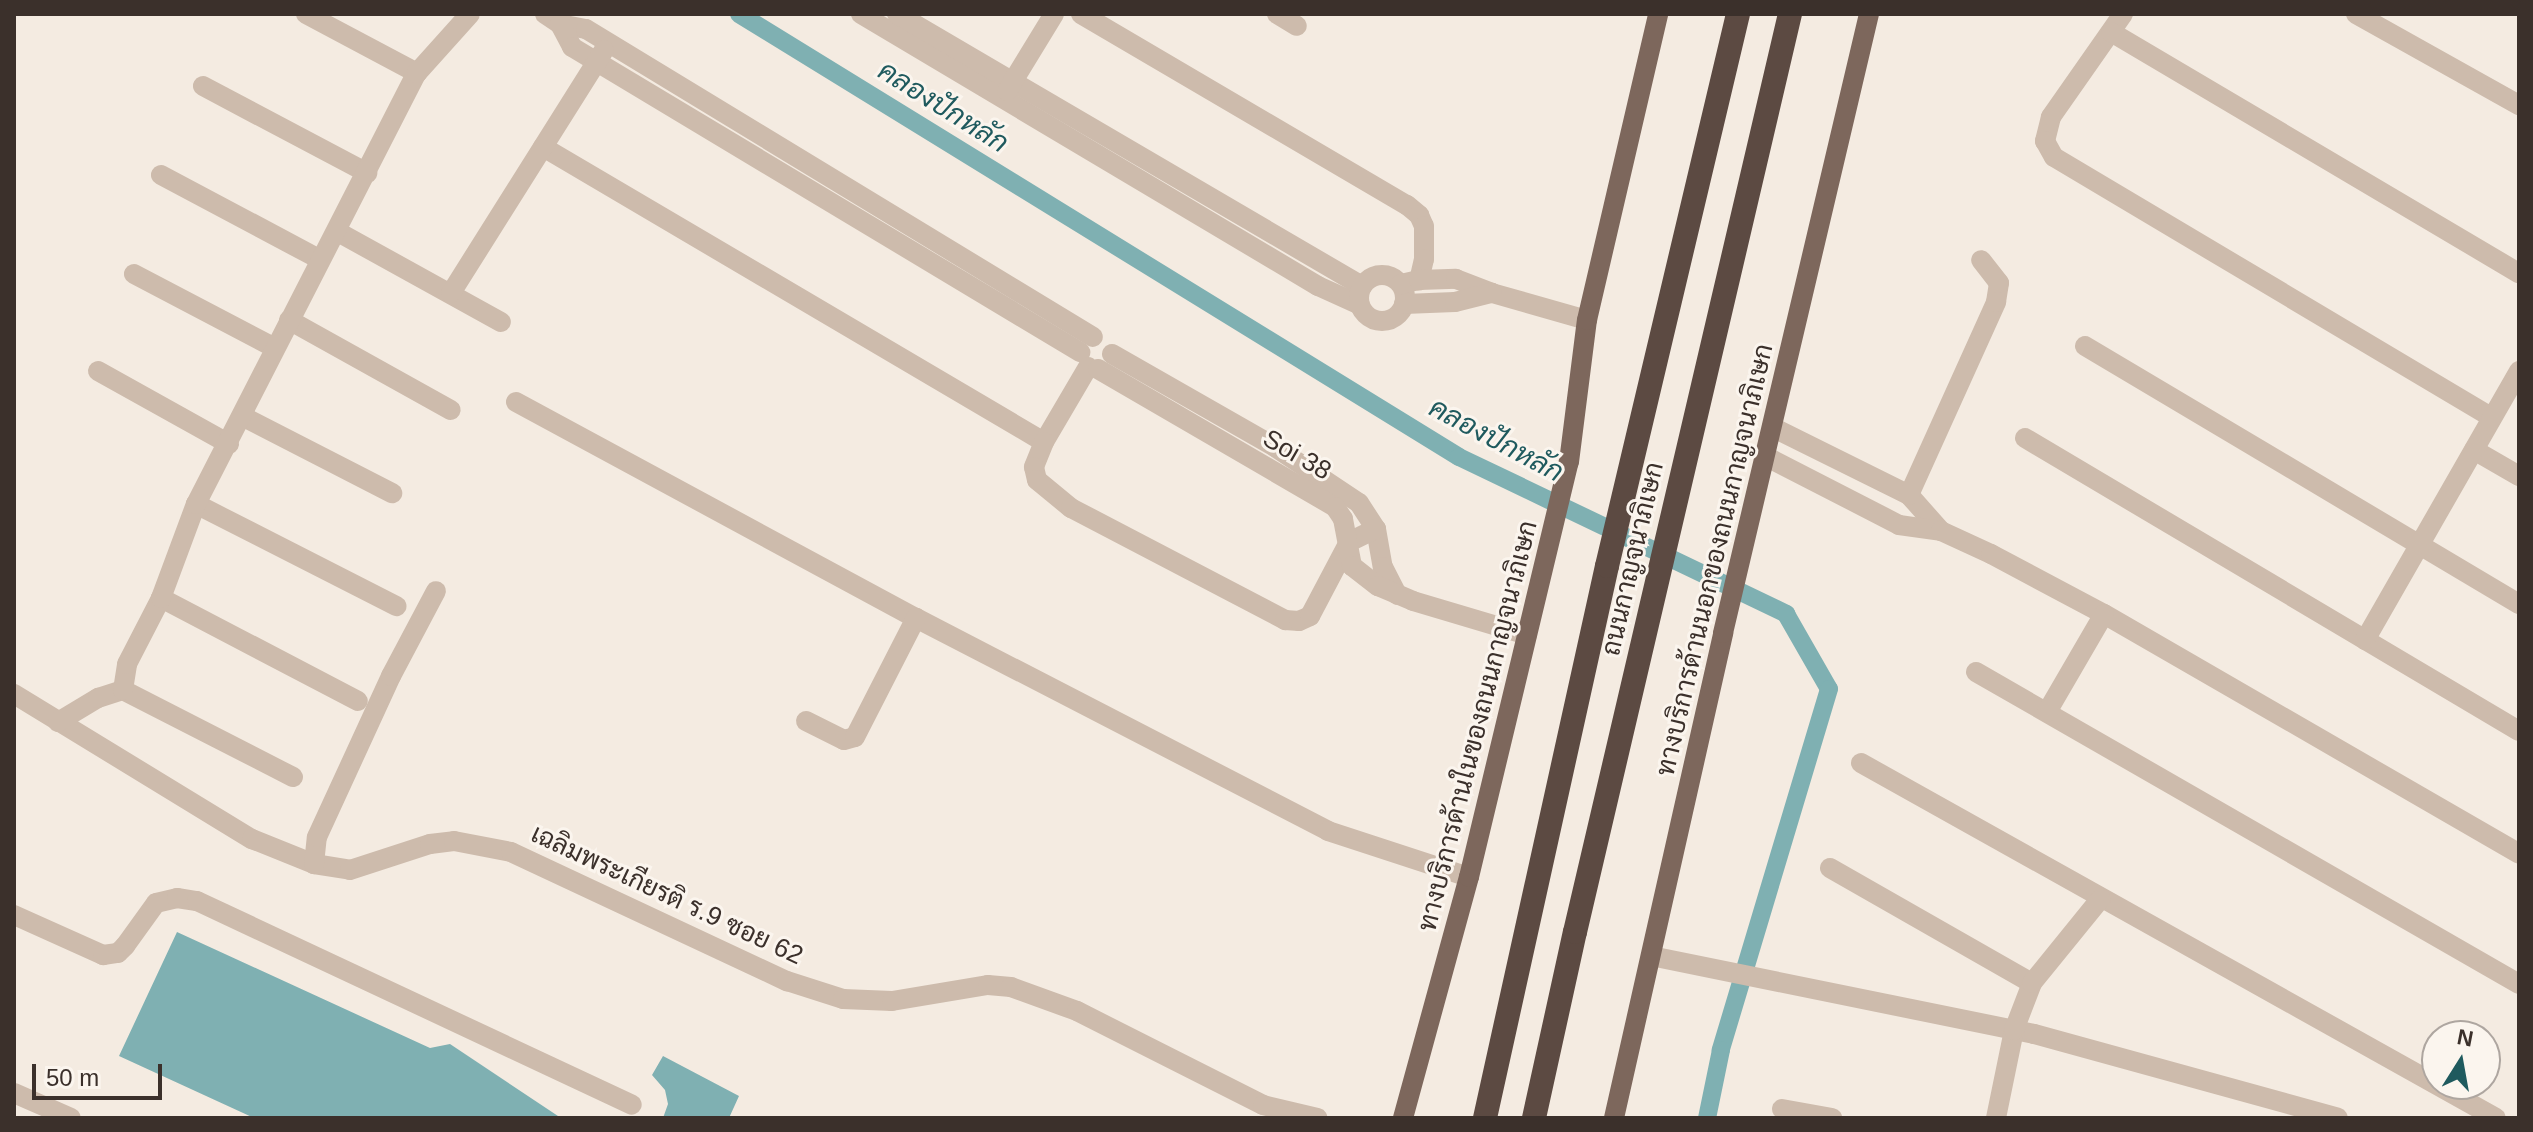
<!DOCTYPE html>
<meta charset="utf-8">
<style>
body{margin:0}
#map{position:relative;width:2533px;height:1132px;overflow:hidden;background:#f4ebe1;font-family:Helvetica,Sarabun,sans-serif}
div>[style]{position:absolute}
.water>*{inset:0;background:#7fb0b2}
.canal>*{height:18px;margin:-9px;padding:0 9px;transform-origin:9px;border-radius:9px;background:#7fb0b2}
.minor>*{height:20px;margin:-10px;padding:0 10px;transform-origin:10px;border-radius:10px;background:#cdbbac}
.minor>.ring{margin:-10px;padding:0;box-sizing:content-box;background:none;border:20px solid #cdbbac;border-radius:50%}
.major>*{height:20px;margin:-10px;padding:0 10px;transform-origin:10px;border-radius:10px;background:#7d675c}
.highway>*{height:24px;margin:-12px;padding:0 12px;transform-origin:12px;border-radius:12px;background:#5c4a42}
span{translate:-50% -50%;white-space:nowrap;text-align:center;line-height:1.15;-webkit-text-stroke:6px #fbf5ee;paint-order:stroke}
.street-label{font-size:26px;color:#3b302b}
.water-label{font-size:28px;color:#1f5a5e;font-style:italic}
.frame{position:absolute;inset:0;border:16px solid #3b302b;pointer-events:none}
.north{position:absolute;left:2421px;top:1020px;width:80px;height:80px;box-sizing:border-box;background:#fbf5ee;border:2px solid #aea6a0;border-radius:50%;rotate:11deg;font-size:22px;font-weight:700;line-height:32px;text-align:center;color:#3b302b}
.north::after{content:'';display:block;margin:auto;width:28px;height:36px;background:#1f5a5e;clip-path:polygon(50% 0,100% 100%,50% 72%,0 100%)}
.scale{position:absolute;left:32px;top:1064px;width:130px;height:36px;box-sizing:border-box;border:4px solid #3b302b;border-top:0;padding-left:10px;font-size:24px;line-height:28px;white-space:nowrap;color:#3b302b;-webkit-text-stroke:6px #fbf5ee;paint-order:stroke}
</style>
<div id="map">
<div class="water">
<div style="clip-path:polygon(177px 932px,430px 1048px,450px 1044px,561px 1118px,254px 1118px,119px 1056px)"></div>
<div style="clip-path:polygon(663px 1056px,739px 1096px,729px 1118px,663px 1118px,668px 1104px,665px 1090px,652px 1075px)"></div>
</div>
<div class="canal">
<div style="left:739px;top:14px;width:845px;rotate:31.6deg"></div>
<div style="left:1459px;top:457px;width:363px;rotate:25.6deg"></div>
<div style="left:1786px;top:614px;width:86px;rotate:60.2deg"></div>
<div style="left:1829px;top:689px;width:377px;rotate:106.7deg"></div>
<div style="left:1721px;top:1050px;width:69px;rotate:101.6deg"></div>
</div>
<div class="minor">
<div style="left:306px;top:14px;width:126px;rotate:28deg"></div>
<div style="left:545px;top:14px;width:18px;rotate:34deg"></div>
<div style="left:560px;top:24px;width:26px;rotate:11deg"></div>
<div style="left:586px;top:29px;width:593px;rotate:31.28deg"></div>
<div style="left:861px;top:14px;width:532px;rotate:30.76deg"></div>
<div style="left:1318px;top:286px;width:46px;rotate:24.3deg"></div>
<div style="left:897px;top:14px;width:539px;rotate:30.33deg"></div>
<div style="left:1081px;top:14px;width:378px;rotate:30.4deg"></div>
<div style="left:1407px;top:205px;width:16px;rotate:40deg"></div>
<div style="left:1419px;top:215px;width:12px;rotate:66deg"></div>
<div style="left:1424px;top:226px;width:33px;rotate:90deg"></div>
<div style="left:1424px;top:259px;width:22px;rotate:103deg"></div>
<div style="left:1277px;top:14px;width:23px;rotate:31deg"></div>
<div style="left:2123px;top:14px;width:126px;rotate:125deg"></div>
<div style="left:2051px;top:117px;width:25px;rotate:104deg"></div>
<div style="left:2045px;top:141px;width:18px;rotate:61deg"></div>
<div style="left:2054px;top:157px;width:508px;rotate:30.75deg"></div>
<div style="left:2356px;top:14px;width:187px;rotate:29.2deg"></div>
<div style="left:560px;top:24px;width:26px;rotate:62deg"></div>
<div style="left:572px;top:47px;width:593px;rotate:30.98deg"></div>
<div style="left:2111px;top:32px;width:474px;rotate:30.6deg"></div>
<div style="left:203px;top:86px;width:186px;rotate:27.9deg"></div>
<div style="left:1007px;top:91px;width:90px;rotate:-58.6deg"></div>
<div style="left:543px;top:147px;width:581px;rotate:30.49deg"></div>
<div style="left:161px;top:175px;width:179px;rotate:28deg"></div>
<div style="left:338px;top:232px;width:186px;rotate:28.9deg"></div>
<div style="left:134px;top:274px;width:159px;rotate:27.7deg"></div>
<div class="ring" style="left:1359px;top:275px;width:26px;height:26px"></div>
<div style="left:1401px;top:284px;width:18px;rotate:-13deg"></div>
<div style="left:1419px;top:280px;width:37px;rotate:-2deg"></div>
<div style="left:1456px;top:279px;width:39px;rotate:21deg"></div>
<div style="left:1492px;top:293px;width:99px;rotate:15.9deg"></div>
<div style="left:451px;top:293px;width:287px;rotate:-57.8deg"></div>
<div style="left:1404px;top:304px;width:51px;rotate:-2.2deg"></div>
<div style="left:1455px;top:302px;width:38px;rotate:-14deg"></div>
<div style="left:289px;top:320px;width:185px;rotate:29.1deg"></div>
<div style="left:2085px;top:346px;width:505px;rotate:30.73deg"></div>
<div style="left:1112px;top:354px;width:188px;rotate:29.7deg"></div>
<div style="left:1275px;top:447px;width:101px;rotate:33.7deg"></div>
<div style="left:1359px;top:503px;width:31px;rotate:57deg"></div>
<div style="left:1376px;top:529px;width:39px;rotate:80deg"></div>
<div style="left:1383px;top:567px;width:31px;rotate:63deg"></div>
<div style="left:1088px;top:367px;width:87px;rotate:120.4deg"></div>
<div style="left:1044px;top:442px;width:27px;rotate:112deg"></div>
<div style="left:1034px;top:467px;width:13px;rotate:77deg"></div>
<div style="left:1037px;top:480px;width:44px;rotate:39.5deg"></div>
<div style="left:1071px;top:508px;width:242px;rotate:27.6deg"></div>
<div style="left:1285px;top:620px;width:14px;rotate:4deg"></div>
<div style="left:1299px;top:621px;width:12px;rotate:-24deg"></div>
<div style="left:1310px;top:616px;width:84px;rotate:-62.2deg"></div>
<div style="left:1349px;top:542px;width:30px;rotate:-26deg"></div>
<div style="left:1098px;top:369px;width:274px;rotate:30.2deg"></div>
<div style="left:1335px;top:507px;width:14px;rotate:56deg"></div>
<div style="left:1343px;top:519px;width:48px;rotate:79.2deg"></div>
<div style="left:1352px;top:566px;width:33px;rotate:38deg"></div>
<div style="left:1378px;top:586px;width:38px;rotate:23deg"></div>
<div style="left:1413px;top:601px;width:119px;rotate:16.6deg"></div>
<div style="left:98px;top:371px;width:150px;rotate:29.1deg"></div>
<div style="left:516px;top:402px;width:455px;rotate:28.4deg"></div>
<div style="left:916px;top:618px;width:464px;rotate:27.3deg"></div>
<div style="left:1328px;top:831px;width:148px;rotate:18.1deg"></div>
<div style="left:242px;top:416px;width:169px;rotate:27.2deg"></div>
<div style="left:1772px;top:427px;width:153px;rotate:26.4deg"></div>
<div style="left:1909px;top:495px;width:48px;rotate:48.4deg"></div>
<div style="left:2025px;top:438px;width:574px;rotate:30.67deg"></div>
<div style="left:2474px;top:450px;width:52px;rotate:30deg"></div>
<div style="left:1765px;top:456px;width:151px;rotate:27.2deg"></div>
<div style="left:1899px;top:525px;width:42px;rotate:8.1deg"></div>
<div style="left:1941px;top:531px;width:55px;rotate:24.7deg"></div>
<div style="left:1991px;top:554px;width:128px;rotate:28deg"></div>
<div style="left:2104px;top:614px;width:479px;rotate:30deg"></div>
<div style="left:1909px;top:495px;width:212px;rotate:-65.7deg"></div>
<div style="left:1996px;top:302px;width:19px;rotate:-81deg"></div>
<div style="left:1999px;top:283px;width:29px;rotate:-128deg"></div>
<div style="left:196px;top:504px;width:225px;rotate:27deg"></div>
<div style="left:161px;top:598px;width:222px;rotate:27.6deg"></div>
<div style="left:2365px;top:640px;width:310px;rotate:-60.2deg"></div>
<div style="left:1976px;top:672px;width:626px;rotate:29.88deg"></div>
<div style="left:14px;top:694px;width:279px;rotate:31.4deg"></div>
<div style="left:252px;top:839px;width:67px;rotate:22deg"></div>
<div style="left:314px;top:864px;width:36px;rotate:9deg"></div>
<div style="left:350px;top:870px;width:84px;rotate:-18deg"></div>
<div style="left:430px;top:844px;width:24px;rotate:-7deg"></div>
<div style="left:454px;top:841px;width:58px;rotate:10.9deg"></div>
<div style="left:511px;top:852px;width:305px;rotate:25.1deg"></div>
<div style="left:787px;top:981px;width:59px;rotate:17.8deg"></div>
<div style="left:843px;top:999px;width:49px;rotate:2.3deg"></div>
<div style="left:892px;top:1001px;width:97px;rotate:-9.5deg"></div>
<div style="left:988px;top:985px;width:23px;rotate:5deg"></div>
<div style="left:1011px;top:987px;width:70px;rotate:20deg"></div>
<div style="left:1077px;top:1011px;width:208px;rotate:26.8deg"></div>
<div style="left:1263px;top:1105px;width:56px;rotate:13.5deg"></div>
<div style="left:2047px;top:712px;width:113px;rotate:-59.8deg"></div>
<div style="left:806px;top:721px;width:42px;rotate:26.6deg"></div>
<div style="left:844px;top:740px;width:11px;rotate:-15deg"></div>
<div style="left:855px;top:737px;width:134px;rotate:-62.9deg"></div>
<div style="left:58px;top:722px;width:47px;rotate:-31deg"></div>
<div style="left:98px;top:698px;width:26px;rotate:-18deg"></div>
<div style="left:1861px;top:763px;width:727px;rotate:29.21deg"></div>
<div style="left:293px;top:777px;width:191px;rotate:-152.9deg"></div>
<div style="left:123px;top:690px;width:26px;rotate:-81deg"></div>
<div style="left:127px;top:664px;width:74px;rotate:-62.7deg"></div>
<div style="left:161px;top:598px;width:100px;rotate:-69.6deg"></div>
<div style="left:196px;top:504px;width:484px;rotate:-62.9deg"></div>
<div style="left:417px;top:73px;width:79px;rotate:-48.1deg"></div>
<div style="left:314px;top:864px;width:27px;rotate:-84deg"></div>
<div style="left:317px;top:837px;width:177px;rotate:-65.3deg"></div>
<div style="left:391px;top:676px;width:96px;rotate:-62.1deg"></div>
<div style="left:1830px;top:868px;width:232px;rotate:29.7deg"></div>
<div style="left:14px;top:915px;width:98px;rotate:24.2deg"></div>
<div style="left:103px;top:955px;width:15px;rotate:-8deg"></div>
<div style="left:118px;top:953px;width:10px;rotate:-45deg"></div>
<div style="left:125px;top:946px;width:53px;rotate:-54.2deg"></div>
<div style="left:156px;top:903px;width:22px;rotate:-13deg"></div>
<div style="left:177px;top:898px;width:20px;rotate:9deg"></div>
<div style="left:197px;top:901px;width:480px;rotate:25.1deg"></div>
<div style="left:1651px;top:956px;width:391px;rotate:11.5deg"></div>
<div style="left:2034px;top:1034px;width:315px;rotate:15.4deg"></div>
<div style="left:14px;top:1093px;width:62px;rotate:23.7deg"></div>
<div style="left:1782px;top:1109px;width:51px;rotate:10.2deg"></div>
<div style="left:1996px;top:1118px;width:90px;rotate:-78.4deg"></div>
<div style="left:2014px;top:1030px;width:50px;rotate:-69deg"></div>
<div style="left:2032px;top:983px;width:109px;rotate:-50.9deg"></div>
</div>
<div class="major">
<div style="left:1403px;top:1118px;width:250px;rotate:-74.7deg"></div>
<div style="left:1469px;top:877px;width:427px;rotate:-76.5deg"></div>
<div style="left:1569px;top:462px;width:143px;rotate:-82.8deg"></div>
<div style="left:1587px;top:320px;width:314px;rotate:-76.9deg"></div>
<div style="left:1614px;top:1118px;width:497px;rotate:-77.3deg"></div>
<div style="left:1723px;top:633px;width:636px;rotate:-76.73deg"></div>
</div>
<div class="highway">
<div style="left:1485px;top:1118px;width:565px;rotate:-77.54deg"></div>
<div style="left:1607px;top:566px;width:567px;rotate:-76.65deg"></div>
<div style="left:1534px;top:1118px;width:190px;rotate:-77.6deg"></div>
<div style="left:1575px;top:932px;width:943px;rotate:-76.82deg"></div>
</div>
<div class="street-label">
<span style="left:1297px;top:455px;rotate:30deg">Soi 38</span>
<span style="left:1633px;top:559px;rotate:-77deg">ถนนกาญจนาภิเษก</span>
<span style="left:1715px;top:560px;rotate:-77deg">ทางบริการด้านนอกของถนนกาญจนาภิเษก</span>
<span style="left:1478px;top:726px;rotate:-76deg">ทางบริการด้านในของถนนกาญจนาภิเษก</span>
<span style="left:667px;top:895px;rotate:25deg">เฉลิมพระเกียรติ ร.9 ซอย 62</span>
</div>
<div class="water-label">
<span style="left:943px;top:107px;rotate:32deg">คลองปักหลัก</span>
<span style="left:1496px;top:440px;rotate:28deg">คลองปักหลัก</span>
</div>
<div class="frame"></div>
<div class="north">N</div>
<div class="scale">50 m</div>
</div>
